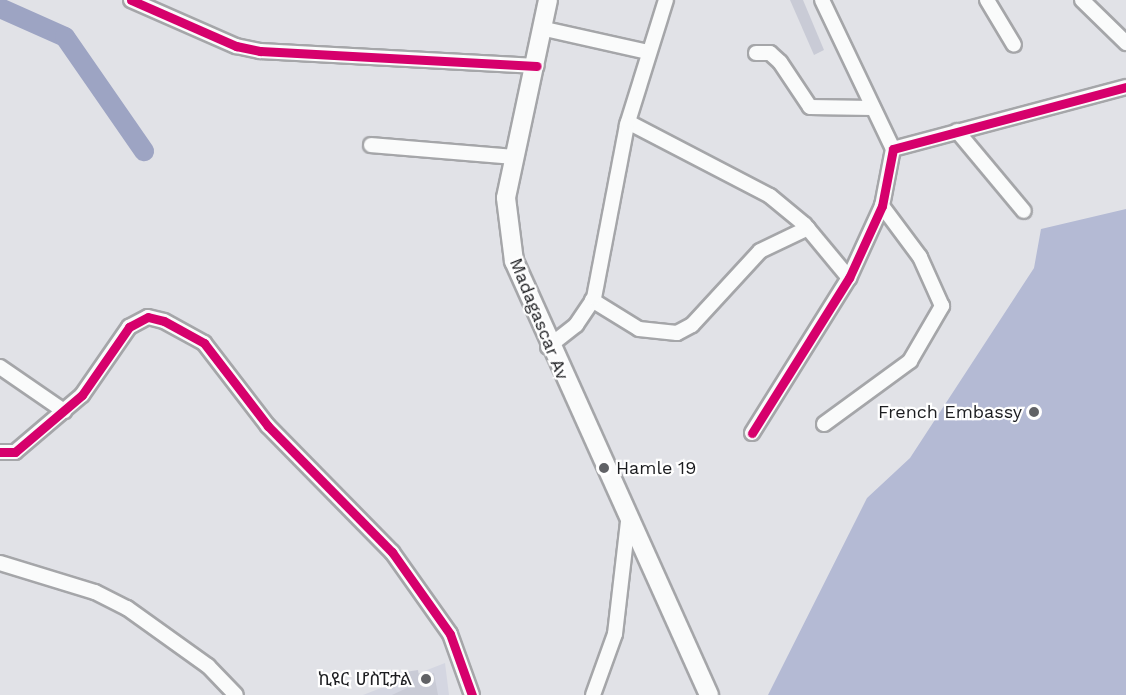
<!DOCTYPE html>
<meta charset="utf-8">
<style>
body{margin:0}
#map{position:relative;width:1126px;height:695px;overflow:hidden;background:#e1e2e7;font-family:"Work Sans","Noto Sans Ethiopic",sans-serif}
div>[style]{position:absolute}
.built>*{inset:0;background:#d4d6e1}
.forest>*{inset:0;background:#b4bad4}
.river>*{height:20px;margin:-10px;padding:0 10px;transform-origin:10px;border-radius:10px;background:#9da4c3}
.building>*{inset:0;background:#c9cbd6}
.roads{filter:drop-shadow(2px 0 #a5a6a9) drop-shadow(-2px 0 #a5a6a9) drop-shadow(0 2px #a5a6a9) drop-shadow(0 -2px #a5a6a9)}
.minor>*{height:14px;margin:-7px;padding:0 7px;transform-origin:7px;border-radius:7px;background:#fafbfb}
.major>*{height:18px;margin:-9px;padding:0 9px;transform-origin:9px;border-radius:9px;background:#fafbfb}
.cycleway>*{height:9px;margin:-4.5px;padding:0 4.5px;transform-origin:4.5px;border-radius:4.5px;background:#d6006c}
.dots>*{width:16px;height:16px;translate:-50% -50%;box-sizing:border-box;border:3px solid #fff;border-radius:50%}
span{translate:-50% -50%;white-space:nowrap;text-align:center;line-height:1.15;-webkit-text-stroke:4.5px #fff;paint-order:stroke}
.street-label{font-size:18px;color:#1c1d20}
.poi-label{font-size:18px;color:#1c1d20}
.right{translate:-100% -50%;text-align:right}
.left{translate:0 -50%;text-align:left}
</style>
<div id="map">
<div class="built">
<div style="clip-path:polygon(445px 663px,449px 695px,363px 695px)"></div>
</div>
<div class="forest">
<div style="clip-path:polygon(1126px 209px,1126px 695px,768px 695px,867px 498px,910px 458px,1034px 268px,1041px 229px)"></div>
</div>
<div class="river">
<div style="left:0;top:8px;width:71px;rotate:24deg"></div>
<div style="left:65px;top:37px;width:139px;rotate:55.3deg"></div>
</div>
<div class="building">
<div style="clip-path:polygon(790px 0,803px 0,824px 50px,814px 55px)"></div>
<div style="clip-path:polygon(418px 670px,419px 676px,434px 673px,438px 695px,392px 695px,409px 687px,405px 672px)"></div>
</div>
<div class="roads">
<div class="minor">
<div style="left:131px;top:0;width:115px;rotate:23.7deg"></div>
<div style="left:236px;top:46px;width:25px;rotate:12deg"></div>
<div style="left:260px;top:51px;width:277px;rotate:3.1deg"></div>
<div style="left:822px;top:0;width:165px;rotate:64.5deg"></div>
<div style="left:987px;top:0;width:52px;rotate:59deg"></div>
<div style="left:1082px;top:0;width:62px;rotate:44.3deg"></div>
<div style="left:545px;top:29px;width:106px;rotate:12.6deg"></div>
<div style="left:756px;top:53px;width:14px"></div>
<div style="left:770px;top:53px;width:13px;rotate:42deg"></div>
<div style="left:780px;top:62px;width:54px;rotate:56.3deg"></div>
<div style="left:810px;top:107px;width:62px;rotate:0.9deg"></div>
<div style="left:628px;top:122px;width:160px;rotate:27.5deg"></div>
<div style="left:770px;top:196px;width:45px;rotate:39.6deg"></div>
<div style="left:805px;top:225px;width:69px;rotate:50.3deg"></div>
<div style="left:957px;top:131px;width:104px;rotate:50.1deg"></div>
<div style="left:371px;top:145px;width:143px;rotate:4.8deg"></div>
<div style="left:592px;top:300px;width:55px;rotate:31.7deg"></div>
<div style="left:639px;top:329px;width:38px;rotate:6deg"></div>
<div style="left:677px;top:333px;width:17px;rotate:-28deg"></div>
<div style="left:692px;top:325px;width:100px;rotate:-47.4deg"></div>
<div style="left:760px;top:251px;width:53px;rotate:-25.6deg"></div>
<div style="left:548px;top:347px;width:36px;rotate:-38deg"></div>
<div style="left:576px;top:325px;width:32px;rotate:-56deg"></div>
<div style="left:594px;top:298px;width:176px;rotate:-79.2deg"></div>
<div style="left:627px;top:125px;width:131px;rotate:-72.7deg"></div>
<div style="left:0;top:367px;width:78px;rotate:34.5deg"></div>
<div style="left:824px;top:424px;width:107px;rotate:-36.2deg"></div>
<div style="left:910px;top:361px;width:64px;rotate:-59.8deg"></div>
<div style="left:942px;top:306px;width:54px;rotate:-114.2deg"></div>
<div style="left:920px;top:257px;width:64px;rotate:-126.7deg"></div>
<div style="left:752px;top:433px;width:183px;rotate:-58deg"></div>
<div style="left:849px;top:278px;width:79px;rotate:-65.4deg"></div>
<div style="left:882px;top:206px;width:58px;rotate:-79.1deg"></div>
<div style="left:893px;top:149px;width:241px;rotate:-14.9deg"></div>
<div style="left:0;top:452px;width:15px"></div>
<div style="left:15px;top:452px;width:88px;rotate:-40.4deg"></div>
<div style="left:82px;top:395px;width:83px;rotate:-55.3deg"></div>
<div style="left:129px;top:327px;width:21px;rotate:-28deg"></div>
<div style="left:148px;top:317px;width:16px;rotate:14deg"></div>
<div style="left:164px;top:321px;width:46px;rotate:28.8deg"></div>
<div style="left:204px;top:343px;width:105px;rotate:52.4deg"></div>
<div style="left:268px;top:426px;width:177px;rotate:45.5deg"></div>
<div style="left:392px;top:552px;width:100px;rotate:54.7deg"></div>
<div style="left:450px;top:634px;width:65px;rotate:70.2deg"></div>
<div style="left:0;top:563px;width:99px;rotate:17deg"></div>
<div style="left:95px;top:592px;width:36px;rotate:27deg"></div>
<div style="left:127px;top:608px;width:100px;rotate:35.6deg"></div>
<div style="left:208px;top:666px;width:40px;rotate:46deg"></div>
<div style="left:593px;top:695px;width:65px;rotate:-70.2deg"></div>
<div style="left:615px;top:634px;width:113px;rotate:-83.4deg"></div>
</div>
<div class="major">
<div style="left:548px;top:0;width:202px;rotate:102deg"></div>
<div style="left:506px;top:198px;width:64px;rotate:82.8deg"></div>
<div style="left:514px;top:261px;width:476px;rotate:65.8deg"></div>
</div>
</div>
<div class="cycleway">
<div style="left:131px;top:0;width:115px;rotate:23.7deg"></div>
<div style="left:236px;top:46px;width:25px;rotate:12deg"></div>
<div style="left:260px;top:51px;width:277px;rotate:3.1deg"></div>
<div style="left:752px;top:433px;width:183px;rotate:-58deg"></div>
<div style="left:849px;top:278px;width:79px;rotate:-65.4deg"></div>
<div style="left:882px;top:206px;width:58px;rotate:-79.1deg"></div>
<div style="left:893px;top:149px;width:241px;rotate:-14.9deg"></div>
<div style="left:0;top:452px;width:15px"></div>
<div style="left:15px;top:452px;width:88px;rotate:-40.4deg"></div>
<div style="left:82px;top:395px;width:83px;rotate:-55.3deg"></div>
<div style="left:129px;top:327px;width:21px;rotate:-28deg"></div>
<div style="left:148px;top:317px;width:16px;rotate:14deg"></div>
<div style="left:164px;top:321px;width:46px;rotate:28.8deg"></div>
<div style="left:204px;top:343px;width:105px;rotate:52.4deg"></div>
<div style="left:268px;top:426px;width:177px;rotate:45.5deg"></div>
<div style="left:392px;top:552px;width:100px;rotate:54.7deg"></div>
<div style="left:450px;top:634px;width:65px;rotate:70.2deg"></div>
</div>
<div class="dots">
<div style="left:1034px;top:412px;background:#616266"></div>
<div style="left:604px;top:468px;background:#616266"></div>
<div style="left:426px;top:679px;background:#616266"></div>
</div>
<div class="street-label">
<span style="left:539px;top:319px;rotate:68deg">Madagascar Av</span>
</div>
<div class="poi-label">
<span class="right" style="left:1022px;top:412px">French Embassy</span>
<span class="left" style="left:616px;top:468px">Hamle 19</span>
<span class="right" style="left:412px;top:679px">ኪዩር ሆስፒታል</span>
</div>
</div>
